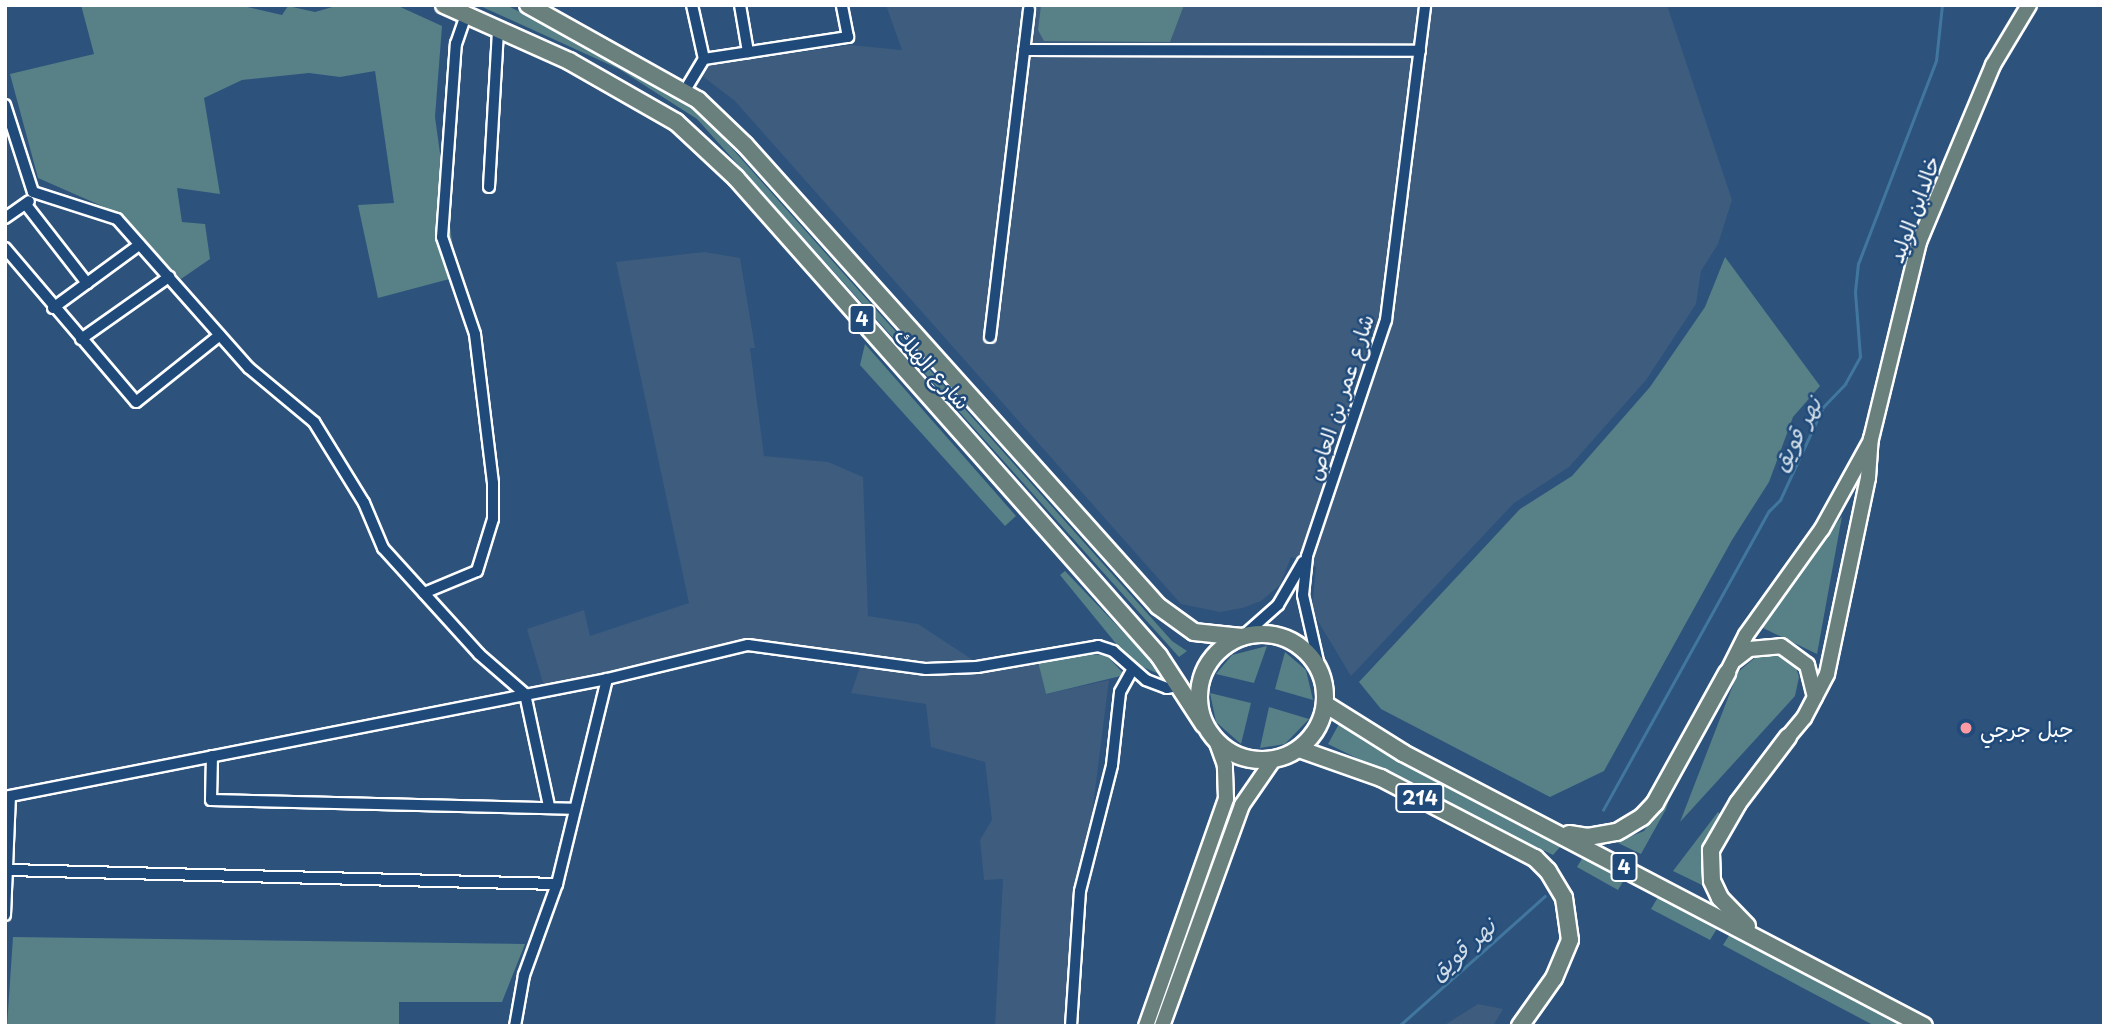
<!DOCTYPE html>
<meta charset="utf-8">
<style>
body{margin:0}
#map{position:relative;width:2109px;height:1031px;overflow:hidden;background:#2d527c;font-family:"Playpen Sans","Playpen Sans Arabic",sans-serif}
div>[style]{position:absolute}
.built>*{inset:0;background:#3e5c7e}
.green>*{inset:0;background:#578087}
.stream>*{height:2.5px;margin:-1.25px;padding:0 1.25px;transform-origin:1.25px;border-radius:1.25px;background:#41779e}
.roads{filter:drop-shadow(2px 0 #fff) drop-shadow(-2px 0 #fff) drop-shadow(0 2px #fff) drop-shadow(0 -2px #fff)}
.minor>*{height:10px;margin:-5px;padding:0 5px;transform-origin:5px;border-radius:5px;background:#1f4a7a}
.major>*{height:14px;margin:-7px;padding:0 7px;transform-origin:7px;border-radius:7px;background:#6a807d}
.highway>*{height:16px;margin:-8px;padding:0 8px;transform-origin:8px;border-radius:8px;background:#6a807d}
.highway>.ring{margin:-8px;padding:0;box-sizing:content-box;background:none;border:16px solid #6a807d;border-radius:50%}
.dots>*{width:19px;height:19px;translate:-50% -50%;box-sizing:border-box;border:4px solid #1f4a7a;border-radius:50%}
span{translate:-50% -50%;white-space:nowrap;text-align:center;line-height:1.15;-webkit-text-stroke:5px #1f4a7a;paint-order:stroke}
.shield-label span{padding:2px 5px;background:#1f4a7a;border:2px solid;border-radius:5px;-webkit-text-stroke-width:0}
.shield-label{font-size:19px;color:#fff;font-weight:700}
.street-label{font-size:21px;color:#fff}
.poi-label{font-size:21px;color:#fff}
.left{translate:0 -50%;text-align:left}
.water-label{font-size:23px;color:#d0dde7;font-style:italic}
.frame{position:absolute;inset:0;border:7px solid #fff;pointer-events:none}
</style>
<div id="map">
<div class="built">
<div style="clip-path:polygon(886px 5px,1667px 5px,1732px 200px,1718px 244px,1701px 271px,1696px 304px,1646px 380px,1569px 467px,1514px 503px,1351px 676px,1312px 611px,1316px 567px,1291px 557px,1280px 585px,1261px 601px,1242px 608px,1220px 612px,1181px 604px,735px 101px,701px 75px,706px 66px,850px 45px,902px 50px)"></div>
<div style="clip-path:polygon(704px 252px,740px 258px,755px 348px,750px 348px,764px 456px,828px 462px,863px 477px,868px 616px,918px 624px,976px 662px,927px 663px,750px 639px,544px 686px,527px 629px,584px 610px,590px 636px,689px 603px,616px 262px)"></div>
<div style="clip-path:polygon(1038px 662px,1046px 694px,1109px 680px,1065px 1026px,995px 1026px,1003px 879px,984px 880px,980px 840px,992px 820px,985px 762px,931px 747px,926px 704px,851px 693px,860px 667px,926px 675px,978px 673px)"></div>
<div style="clip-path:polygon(1478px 1004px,1503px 1009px,1493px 1026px,1443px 1026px)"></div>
</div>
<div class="green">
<div style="clip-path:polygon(81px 5px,239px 5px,282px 15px,288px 6px,315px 12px,339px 5px,396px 5px,442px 26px,435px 117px,457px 277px,378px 298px,358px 205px,394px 203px,375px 71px,340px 77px,309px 73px,242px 80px,204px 98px,220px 194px,177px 188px,182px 222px,205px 224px,210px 259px,181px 279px,120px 214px,38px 178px,10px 74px,94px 54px)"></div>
<div style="clip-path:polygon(478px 5px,506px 5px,622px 63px,703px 116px,1172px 641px,1187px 651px,1179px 657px,697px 119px,619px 69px)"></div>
<div style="clip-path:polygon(1041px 5px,1184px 5px,1170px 42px,1044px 41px,1038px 30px)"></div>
<div style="clip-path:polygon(1725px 257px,1820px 386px,1793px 417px,1769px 482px,1732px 540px,1604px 771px,1550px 797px,1381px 709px,1359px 682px,1520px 509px,1572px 476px,1650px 387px,1705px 307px)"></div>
<div style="clip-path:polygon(865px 344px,1016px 516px,1005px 526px,860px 365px)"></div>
<div style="clip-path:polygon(1842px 516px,1817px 654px,1759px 626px)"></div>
<div style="clip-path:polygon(1065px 571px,1166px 677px,1131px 662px,1060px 575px)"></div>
<div style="clip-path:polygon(1267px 646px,1254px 683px,1216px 674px,1232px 655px)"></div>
<div style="clip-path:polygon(1764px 650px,1782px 652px,1794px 661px,1799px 677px,1795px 696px,1680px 822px,1738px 672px)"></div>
<div style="clip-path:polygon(1285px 652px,1306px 670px,1313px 700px,1275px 689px)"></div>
<div style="clip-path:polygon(1085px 653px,1107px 656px,1125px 675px,1046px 694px,1038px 662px)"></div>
<div style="clip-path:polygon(1210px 693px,1251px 703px,1241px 744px,1216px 722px)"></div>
<div style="clip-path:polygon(1269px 707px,1309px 719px,1285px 744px,1260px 748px)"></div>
<div style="clip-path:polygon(1339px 724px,1365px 742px,1561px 846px,1553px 855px,1328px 744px)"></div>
<div style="clip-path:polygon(1675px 781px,1666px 809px,1641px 854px,1616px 842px,1644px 831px)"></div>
<div style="clip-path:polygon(1718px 812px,1721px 815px,1702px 857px,1706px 887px,1673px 871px)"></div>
<div style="clip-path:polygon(1583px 857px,1624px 880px,1618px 890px,1577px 867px)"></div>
<div style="clip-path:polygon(1658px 897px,1718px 927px,1710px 940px,1651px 909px)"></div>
<div style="clip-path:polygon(1730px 934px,1882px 1014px,1904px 1026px,1875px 1026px,1801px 987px,1723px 945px)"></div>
<div style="clip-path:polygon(13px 937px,525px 944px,502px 1002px,399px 1002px,399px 1026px,7px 1026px)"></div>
</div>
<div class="stream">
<div style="left:1603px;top:810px;width:342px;rotate:-61deg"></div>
<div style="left:1769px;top:511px;width:16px;rotate:-45deg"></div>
<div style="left:1780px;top:500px;width:102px;rotate:-65.2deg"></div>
<div style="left:1823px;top:407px;width:32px;rotate:-46deg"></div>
<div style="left:1845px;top:384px;width:31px;rotate:-61deg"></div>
<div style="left:1860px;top:357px;width:65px;rotate:-94.4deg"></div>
<div style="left:1855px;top:292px;width:28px;rotate:-84deg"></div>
<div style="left:1858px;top:264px;width:217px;rotate:-69deg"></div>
<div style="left:1936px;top:61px;width:56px;rotate:-83.9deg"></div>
<div style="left:1399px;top:1026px;width:195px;rotate:-41.7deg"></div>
</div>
<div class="roads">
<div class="minor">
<div style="left:692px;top:5px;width:55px;rotate:77.5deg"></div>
<div style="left:740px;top:5px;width:48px;rotate:80.3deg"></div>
<div style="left:1024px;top:50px;width:396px;rotate:0.1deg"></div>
<div style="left:684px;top:92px;width:39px;rotate:-59deg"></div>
<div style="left:704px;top:59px;width:146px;rotate:-8.7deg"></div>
<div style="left:848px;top:37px;width:33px;rotate:-101deg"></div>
<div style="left:5px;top:105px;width:91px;rotate:72.2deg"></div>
<div style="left:33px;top:192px;width:88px;rotate:17.8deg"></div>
<div style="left:117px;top:219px;width:199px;rotate:48.5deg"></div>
<div style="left:249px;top:368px;width:85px;rotate:39.7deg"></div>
<div style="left:314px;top:422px;width:95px;rotate:58.3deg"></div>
<div style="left:364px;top:503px;width:49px;rotate:67.1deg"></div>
<div style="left:383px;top:548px;width:143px;rotate:47.8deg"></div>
<div style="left:479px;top:654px;width:61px;rotate:41deg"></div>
<div style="left:525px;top:694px;width:115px;rotate:77.9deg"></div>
<div style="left:489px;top:187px;width:158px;rotate:-86.7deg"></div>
<div style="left:27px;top:206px;width:98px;rotate:52.1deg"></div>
<div style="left:5px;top:218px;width:29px;rotate:-35deg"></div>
<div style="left:5px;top:248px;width:202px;rotate:49.6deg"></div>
<div style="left:136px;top:402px;width:107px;rotate:-38.6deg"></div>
<div style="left:53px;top:308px;width:107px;rotate:-36.2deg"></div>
<div style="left:990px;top:337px;width:330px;rotate:-83.2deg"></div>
<div style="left:81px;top:339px;width:108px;rotate:-35.2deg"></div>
<div style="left:424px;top:593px;width:57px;rotate:-22.5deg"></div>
<div style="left:477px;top:571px;width:54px;rotate:-72.9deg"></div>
<div style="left:493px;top:519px;width:36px;rotate:-90deg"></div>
<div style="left:493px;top:483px;width:150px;rotate:-96.9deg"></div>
<div style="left:475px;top:334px;width:102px;rotate:-108.8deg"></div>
<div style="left:442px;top:237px;width:194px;rotate:-85.9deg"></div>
<div style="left:456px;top:44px;width:31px;rotate:-71deg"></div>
<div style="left:1242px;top:637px;width:48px;rotate:-41.6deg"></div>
<div style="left:1278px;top:605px;width:50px;rotate:-59.8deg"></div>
<div style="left:1320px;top:670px;width:77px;rotate:-102.8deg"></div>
<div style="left:1303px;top:595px;width:39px;rotate:-84deg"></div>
<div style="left:1307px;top:556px;width:249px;rotate:-71.5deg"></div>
<div style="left:1386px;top:320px;width:317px;rotate:-82.9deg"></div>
<div style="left:212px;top:756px;width:44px;rotate:91.3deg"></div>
<div style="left:211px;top:800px;width:361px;rotate:1.4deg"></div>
<div style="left:5px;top:797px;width:613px;rotate:-11.09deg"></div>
<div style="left:607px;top:679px;width:145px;rotate:-13.6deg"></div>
<div style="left:748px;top:645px;width:180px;rotate:7.7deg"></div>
<div style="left:926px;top:669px;width:51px;rotate:-2.2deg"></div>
<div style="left:977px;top:667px;width:123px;rotate:-9.8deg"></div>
<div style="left:1098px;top:646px;width:16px;rotate:18deg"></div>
<div style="left:1113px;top:651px;width:44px;rotate:41.3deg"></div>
<div style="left:1146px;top:680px;width:22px;rotate:21deg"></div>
<div style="left:1167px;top:688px;width:14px;rotate:-12deg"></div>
<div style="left:8px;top:870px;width:549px;rotate:1.46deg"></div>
<div style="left:5px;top:915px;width:119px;rotate:-87.6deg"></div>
<div style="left:515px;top:1026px;width:52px;rotate:-80deg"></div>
<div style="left:524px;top:975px;width:97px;rotate:-70.1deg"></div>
<div style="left:557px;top:884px;width:211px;rotate:-76.3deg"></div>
<div style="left:1071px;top:1026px;width:135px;rotate:-86.2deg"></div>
<div style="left:1080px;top:891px;width:130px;rotate:-75.7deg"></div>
<div style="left:1112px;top:765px;width:73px;rotate:-83.7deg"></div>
<div style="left:1120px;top:692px;width:23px;rotate:-61deg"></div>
</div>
<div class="major">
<div style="left:1735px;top:660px;width:18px;rotate:-38deg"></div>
<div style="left:1749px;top:649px;width:32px;rotate:-5deg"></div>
<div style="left:1781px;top:646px;width:32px;rotate:36deg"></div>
<div style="left:1807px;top:665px;width:33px;rotate:76deg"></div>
<div style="left:1727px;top:673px;width:42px;rotate:-63.4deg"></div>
<div style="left:1746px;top:635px;width:130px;rotate:-54.4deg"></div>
<div style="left:1822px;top:529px;width:97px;rotate:-61.1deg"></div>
<div style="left:1788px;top:737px;width:25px;rotate:-50deg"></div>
<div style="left:1804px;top:718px;width:50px;rotate:-62.4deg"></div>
<div style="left:1827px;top:674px;width:200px;rotate:-78.2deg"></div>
<div style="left:1868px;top:478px;width:39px;rotate:-86deg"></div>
<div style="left:1871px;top:439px;width:203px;rotate:-76.3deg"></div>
<div style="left:1919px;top:242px;width:192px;rotate:-67.3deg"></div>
<div style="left:1993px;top:65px;width:70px;rotate:-59deg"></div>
<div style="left:1146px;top:1026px;width:241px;rotate:-70.6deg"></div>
<div style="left:1226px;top:799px;width:34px;rotate:-92deg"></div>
<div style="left:1225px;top:765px;width:23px;rotate:-110deg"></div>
<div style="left:1162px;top:1026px;width:235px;rotate:-70.1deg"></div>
<div style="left:1242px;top:805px;width:55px;rotate:-55.4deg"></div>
</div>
<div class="highway">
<div style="left:444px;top:5px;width:137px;rotate:24.1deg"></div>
<div style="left:569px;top:61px;width:123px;rotate:29.7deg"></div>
<div style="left:676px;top:122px;width:82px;rotate:43deg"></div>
<div style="left:736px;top:178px;width:638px;rotate:48.49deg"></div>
<div style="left:1159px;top:656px;width:82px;rotate:56.9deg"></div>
<div style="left:528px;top:5px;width:195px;rotate:29.2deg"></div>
<div style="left:698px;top:100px;width:65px;rotate:43.8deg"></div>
<div style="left:745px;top:145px;width:619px;rotate:48.14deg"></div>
<div style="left:1158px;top:606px;width:44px;rotate:35.8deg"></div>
<div style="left:1194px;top:632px;width:48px;rotate:5.9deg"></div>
<div class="ring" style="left:1199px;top:634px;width:110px;height:110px"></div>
<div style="left:1325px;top:704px;width:92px;rotate:32.1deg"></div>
<div style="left:1403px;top:753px;width:588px;rotate:27.65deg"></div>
<div style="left:1299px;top:749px;width:87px;rotate:19.5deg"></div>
<div style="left:1381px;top:778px;width:174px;rotate:27.5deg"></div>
<div style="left:1535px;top:858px;width:18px;rotate:45deg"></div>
<div style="left:1548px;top:871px;width:31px;rotate:59deg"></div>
<div style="left:1564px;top:898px;width:42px;rotate:81.9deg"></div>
<div style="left:1570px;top:940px;width:41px;rotate:112.8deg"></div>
<div style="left:1554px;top:978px;width:59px;rotate:125.3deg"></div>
<div style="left:1569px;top:834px;width:19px;rotate:9deg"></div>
<div style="left:1588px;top:837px;width:29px;rotate:-10deg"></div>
<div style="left:1617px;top:832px;width:29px;rotate:-31deg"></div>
<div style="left:1642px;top:817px;width:19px;rotate:-47deg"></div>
<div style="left:1655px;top:803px;width:149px;rotate:-61deg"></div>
<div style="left:1747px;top:926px;width:39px;rotate:-134deg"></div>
<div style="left:1720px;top:898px;width:19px;rotate:-115deg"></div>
<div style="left:1712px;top:881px;width:31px;rotate:-92deg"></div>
<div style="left:1711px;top:850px;width:54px;rotate:-60.1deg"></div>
<div style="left:1738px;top:803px;width:83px;rotate:-52.9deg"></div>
</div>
</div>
<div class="dots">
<div style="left:1966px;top:728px;background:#ff9aa2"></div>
</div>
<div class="shield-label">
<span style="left:862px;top:319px">4</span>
<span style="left:1420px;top:798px">214</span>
<span style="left:1624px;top:867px">4</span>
</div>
<div class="street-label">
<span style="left:1913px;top:209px;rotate:-70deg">خالدابن الوليد</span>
<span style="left:933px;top:368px;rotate:48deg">شارع الهلك</span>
<span style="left:1339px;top:397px;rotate:-72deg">شارع عمر بن العاص</span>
</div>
<div class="poi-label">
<span class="left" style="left:1980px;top:728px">جبل جرجي</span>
</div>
<div class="water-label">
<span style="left:1796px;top:434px;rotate:-62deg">نهر قويق</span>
<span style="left:1462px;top:949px;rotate:-42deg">نهر قويق</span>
</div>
<div class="frame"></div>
</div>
